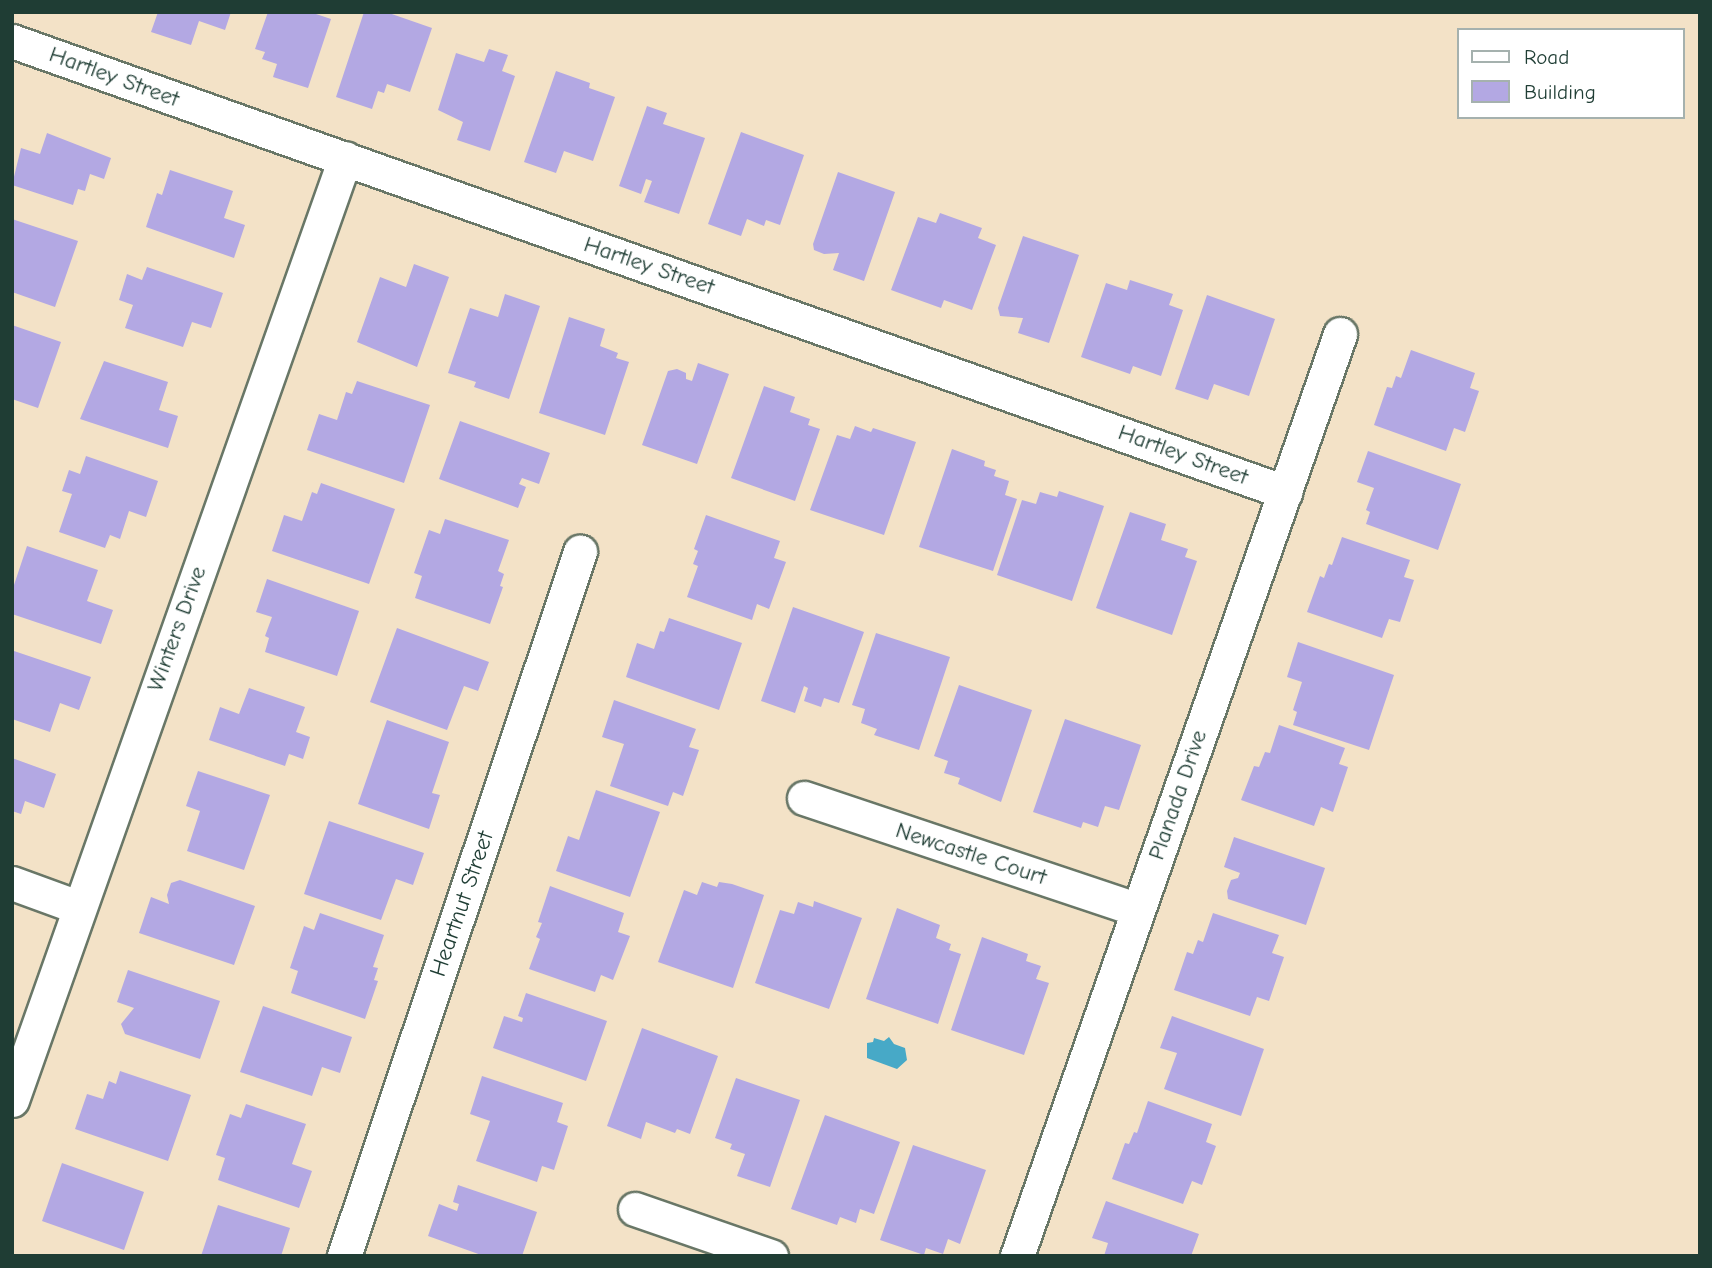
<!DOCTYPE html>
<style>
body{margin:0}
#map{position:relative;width:1712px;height:1268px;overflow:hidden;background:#f3e2c7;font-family:"Comic Neue",sans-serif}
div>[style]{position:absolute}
.water>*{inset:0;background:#47a9c7}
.building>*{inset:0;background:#b3a8e3}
.roads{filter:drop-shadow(2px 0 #697767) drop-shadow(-2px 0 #697767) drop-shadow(0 2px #697767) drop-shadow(0 -2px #697767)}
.street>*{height:33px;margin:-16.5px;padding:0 16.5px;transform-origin:16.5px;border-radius:16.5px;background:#fff}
span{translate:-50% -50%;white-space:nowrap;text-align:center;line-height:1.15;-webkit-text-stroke:5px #fff;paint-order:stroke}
.street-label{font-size:23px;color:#1f3d34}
.frame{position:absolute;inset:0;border:14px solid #1f3d34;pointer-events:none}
.legend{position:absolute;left:1457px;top:28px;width:228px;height:91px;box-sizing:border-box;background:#fff;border:2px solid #a5b1ae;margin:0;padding:9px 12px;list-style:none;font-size:21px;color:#1f3d34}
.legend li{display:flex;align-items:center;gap:14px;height:35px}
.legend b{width:35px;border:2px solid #a5b1ae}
</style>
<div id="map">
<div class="water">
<div style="clip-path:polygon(889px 1037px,894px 1044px,905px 1048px,907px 1060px,897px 1069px,867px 1058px,867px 1043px,873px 1042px,874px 1038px,884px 1041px)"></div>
</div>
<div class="building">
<div style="clip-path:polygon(158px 12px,231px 12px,225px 30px,199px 21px,191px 45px,151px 32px)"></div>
<div style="clip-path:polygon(268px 12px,310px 12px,331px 19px,308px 88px,273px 77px,277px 64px,262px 59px,265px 52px,255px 49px)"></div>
<div style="clip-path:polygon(364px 12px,386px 12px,432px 28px,410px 92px,387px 84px,384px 93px,378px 91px,372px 109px,336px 97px)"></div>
<div style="clip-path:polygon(489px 49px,508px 55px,502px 71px,515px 76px,490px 151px,457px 140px,463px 122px,438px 110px,456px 53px,484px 62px)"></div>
<div style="clip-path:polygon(556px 71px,590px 83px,589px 88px,615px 97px,593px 161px,564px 151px,556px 173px,524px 162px)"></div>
<div style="clip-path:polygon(647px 106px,667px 113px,663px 124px,705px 138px,679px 214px,644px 202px,652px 181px,646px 179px,641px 194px,619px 186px)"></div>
<div style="clip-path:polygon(741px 132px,804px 155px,780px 225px,766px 220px,764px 226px,747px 219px,741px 236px,708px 224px)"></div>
<div style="clip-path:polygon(47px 133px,111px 158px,104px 179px,90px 174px,85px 191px,78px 189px,73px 205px,12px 185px,21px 148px,40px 154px)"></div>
<div style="clip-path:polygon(170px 170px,233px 191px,224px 218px,245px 225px,234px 258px,146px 227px,157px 193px,162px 195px)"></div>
<div style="clip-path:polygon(838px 172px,895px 192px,864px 281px,833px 270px,839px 253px,824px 254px,814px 250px,813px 244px)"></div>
<div style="clip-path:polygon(940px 213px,982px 228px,978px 238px,996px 245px,972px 310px,944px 300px,941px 308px,891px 290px,918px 217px,936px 223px)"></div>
<div style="clip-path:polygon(12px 219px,78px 241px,55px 307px,12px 292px)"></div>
<div style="clip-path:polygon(1023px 236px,1079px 255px,1049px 343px,1018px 333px,1023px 318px,1000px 316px,998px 308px)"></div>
<div style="clip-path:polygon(414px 264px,449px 277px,417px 367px,357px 342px,380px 277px,406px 287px)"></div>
<div style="clip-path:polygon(147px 267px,223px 293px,211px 328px,192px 322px,183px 347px,125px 328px,133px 305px,119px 300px,127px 274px,142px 280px)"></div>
<div style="clip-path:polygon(1130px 280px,1173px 294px,1169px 305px,1183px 310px,1161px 376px,1133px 366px,1130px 374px,1081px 357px,1106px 283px,1127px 290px)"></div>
<div style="clip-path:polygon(505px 294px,540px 306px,509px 399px,474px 387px,476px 382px,448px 373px,470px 308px,498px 317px)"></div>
<div style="clip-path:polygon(1207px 295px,1275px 319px,1249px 396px,1214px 384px,1208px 400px,1175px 389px)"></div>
<div style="clip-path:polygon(569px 317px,605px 329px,600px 346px,618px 353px,616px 358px,629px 362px,605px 435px,539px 413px)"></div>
<div style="clip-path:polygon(12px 325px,61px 342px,38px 408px,12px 399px)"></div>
<div style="clip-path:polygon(1411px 350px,1475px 373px,1470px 388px,1479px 391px,1465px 432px,1454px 428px,1446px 451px,1374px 425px,1387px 387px,1392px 388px,1396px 376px,1401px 378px)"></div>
<div style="clip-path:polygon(104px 361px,168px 382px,159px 410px,178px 416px,168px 448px,80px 419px)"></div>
<div style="clip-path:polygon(698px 363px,729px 374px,697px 464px,642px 445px,668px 371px,677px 369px,686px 373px,686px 379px,692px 381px)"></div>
<div style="clip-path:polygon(357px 381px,430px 405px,404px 483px,307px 450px,319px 414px,337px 420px,346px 392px,352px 394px)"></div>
<div style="clip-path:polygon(764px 386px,795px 397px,790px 412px,810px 419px,808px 425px,820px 429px,795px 501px,731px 478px)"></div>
<div style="clip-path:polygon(460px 421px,550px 453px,539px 484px,522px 478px,519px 484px,526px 487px,518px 508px,439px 479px)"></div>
<div style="clip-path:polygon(855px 426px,871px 432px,873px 428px,916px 442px,884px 535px,810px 510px,837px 435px,850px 439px)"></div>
<div style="clip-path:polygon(952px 449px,985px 461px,984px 466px,996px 470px,994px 476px,1009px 481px,1005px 495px,1017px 499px,993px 571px,919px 547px)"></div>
<div style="clip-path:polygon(1368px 451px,1461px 484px,1438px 550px,1366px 524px,1370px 512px,1366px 510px,1374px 488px,1357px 482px)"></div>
<div style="clip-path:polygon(86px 456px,158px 481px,146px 517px,129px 511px,120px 539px,110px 535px,105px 548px,59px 532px,72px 494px,62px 491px,69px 470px,80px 474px)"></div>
<div style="clip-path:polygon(321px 483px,395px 509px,369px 584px,272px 551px,284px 515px,302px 521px,312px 492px,317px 494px)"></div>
<div style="clip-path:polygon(1059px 491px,1104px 506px,1072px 601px,997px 575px,1022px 500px,1036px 504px,1040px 492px,1057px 497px)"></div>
<div style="clip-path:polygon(1130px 512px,1166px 524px,1161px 540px,1188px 549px,1185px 557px,1197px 561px,1172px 635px,1096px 608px)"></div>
<div style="clip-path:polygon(706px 515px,780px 541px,774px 558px,786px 562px,769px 609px,757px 604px,752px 620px,687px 597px,698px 566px,693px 564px,698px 551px,694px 549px)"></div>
<div style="clip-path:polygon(445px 519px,509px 540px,498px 571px,504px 574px,500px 586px,503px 587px,490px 624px,415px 598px,422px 576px,414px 573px,429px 530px,440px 534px)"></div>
<div style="clip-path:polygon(1342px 537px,1410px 560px,1404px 577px,1414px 580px,1400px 622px,1389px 619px,1382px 638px,1307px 612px,1320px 576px,1324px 578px,1329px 564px,1332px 565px)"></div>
<div style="clip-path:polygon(27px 546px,98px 570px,87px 601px,113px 610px,101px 644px,12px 614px,12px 591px)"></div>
<div style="clip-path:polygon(267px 579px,359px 611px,337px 676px,265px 652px,269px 638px,265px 636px,272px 617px,256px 612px)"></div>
<div style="clip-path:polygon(793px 607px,864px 632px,839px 703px,824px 698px,821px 707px,804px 701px,808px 688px,804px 686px,795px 713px,761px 701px)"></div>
<div style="clip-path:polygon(669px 618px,742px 643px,719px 710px,626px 677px,637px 643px,654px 649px,660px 631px,664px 632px)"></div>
<div style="clip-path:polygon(397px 628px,489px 662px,478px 691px,464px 686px,447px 730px,370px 702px)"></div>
<div style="clip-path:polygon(876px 633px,950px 657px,919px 750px,874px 735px,877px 729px,861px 723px,865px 709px,852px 705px)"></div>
<div style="clip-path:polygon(1298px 642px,1394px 675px,1369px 750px,1293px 725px,1297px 712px,1293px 710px,1302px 682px,1287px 677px)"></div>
<div style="clip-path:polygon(14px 651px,91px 677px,79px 710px,60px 703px,50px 732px,12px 719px)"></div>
<div style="clip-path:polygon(959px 685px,1032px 710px,1001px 802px,958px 784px,960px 778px,944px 773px,948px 761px,934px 756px)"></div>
<div style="clip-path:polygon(249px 688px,305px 707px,296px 732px,310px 737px,303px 759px,289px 754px,285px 766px,209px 740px,220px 707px,239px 714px)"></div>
<div style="clip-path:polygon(614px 700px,696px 729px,689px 747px,699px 750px,683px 796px,673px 792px,668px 806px,610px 786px,624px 744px,602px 737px)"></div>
<div style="clip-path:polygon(1065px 719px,1141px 745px,1119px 810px,1105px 806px,1098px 827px,1083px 822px,1081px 828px,1033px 812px)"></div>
<div style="clip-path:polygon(387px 720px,449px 742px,432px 793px,440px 795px,429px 829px,358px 804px)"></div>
<div style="clip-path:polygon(1279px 725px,1345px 748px,1339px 764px,1348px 767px,1333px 812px,1321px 807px,1314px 826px,1241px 800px,1254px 766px,1259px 767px,1265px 752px,1270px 753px)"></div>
<div style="clip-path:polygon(12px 758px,56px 774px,44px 808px,25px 801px,21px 814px,12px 811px)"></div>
<div style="clip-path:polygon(198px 771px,270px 795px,244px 870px,187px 851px,200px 811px,186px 806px)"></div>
<div style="clip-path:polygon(596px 790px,660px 812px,630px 897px,556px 871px,568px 836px,579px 840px)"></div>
<div style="clip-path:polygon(329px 821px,424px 853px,413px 885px,396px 879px,381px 920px,304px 894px)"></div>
<div style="clip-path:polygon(1234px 837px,1325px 868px,1306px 925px,1228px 899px,1227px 891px,1231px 880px,1238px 878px,1240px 873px,1224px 867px)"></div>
<div style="clip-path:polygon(180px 880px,255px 906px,234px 965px,139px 933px,151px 897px,169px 904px,167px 895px,171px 883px)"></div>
<div style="clip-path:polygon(702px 882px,717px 887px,719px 882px,732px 884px,764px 895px,733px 988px,658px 962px,684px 890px,697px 895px)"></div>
<div style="clip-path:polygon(550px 886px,624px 913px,618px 932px,630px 936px,613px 980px,601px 975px,595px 992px,529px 969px,540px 939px,536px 937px,542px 923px,538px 922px)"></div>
<div style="clip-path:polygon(814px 901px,862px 918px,829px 1009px,755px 983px,780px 910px,794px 914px,798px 902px,813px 907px)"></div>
<div style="clip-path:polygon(897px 908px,940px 925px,936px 938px,951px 944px,949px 950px,961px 954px,938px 1024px,866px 999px)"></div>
<div style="clip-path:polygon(320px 913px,384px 935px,373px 967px,378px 968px,374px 980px,378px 981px,365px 1019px,291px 993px,298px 971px,290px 968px,304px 926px,314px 930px)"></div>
<div style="clip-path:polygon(1213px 913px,1279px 935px,1272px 953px,1284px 957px,1269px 1001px,1257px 997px,1250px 1016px,1174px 990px,1187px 952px,1193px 954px,1198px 940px,1203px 942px)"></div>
<div style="clip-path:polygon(982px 937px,1028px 954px,1026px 961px,1041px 966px,1036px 979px,1049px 983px,1024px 1055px,951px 1030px)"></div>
<div style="clip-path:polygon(128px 970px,220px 1001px,200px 1059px,125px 1034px,121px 1024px,134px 1008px,117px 1002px)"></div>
<div style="clip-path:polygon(526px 993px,607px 1021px,586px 1081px,493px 1048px,504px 1016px,522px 1022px,523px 1018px,518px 1016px)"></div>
<div style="clip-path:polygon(263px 1006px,352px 1037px,340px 1073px,322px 1067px,312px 1096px,240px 1072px)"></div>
<div style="clip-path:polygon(1172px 1016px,1264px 1049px,1241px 1116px,1164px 1089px,1177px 1053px,1160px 1048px)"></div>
<div style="clip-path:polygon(642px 1028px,718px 1056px,690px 1134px,677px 1129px,675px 1133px,646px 1122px,641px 1139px,607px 1126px)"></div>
<div style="clip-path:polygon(120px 1071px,191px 1095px,168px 1161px,75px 1129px,87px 1094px,103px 1099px,109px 1081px,116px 1084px)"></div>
<div style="clip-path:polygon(482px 1076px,563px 1103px,557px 1122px,568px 1126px,554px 1170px,542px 1166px,537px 1182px,476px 1161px,490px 1121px,470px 1114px)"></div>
<div style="clip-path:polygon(736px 1078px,800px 1100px,770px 1187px,737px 1176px,745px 1154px,730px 1149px,732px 1144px,715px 1138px)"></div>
<div style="clip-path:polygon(1148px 1101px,1212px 1124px,1206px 1142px,1216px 1146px,1202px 1185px,1192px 1181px,1183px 1204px,1112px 1179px,1125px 1143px,1129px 1144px,1134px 1132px,1137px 1133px)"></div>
<div style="clip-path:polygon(246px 1104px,306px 1124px,292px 1164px,312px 1171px,299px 1208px,218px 1180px,225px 1158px,216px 1155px,230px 1114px,241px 1118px)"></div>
<div style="clip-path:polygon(825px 1115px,900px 1142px,874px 1214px,860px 1209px,856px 1223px,840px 1217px,837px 1225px,791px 1209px)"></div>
<div style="clip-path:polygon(913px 1145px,986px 1170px,960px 1244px,948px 1239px,943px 1254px,926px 1248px,924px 1255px,880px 1240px)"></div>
<div style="clip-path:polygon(62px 1163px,144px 1192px,124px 1250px,42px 1221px)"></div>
<div style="clip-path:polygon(458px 1185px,537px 1212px,522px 1256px,484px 1256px,428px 1236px,439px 1204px,457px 1211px,459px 1204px,453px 1202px)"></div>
<div style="clip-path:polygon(1106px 1201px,1199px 1234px,1191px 1256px,1104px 1256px,1108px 1243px,1092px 1238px)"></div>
<div style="clip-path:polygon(218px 1205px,290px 1228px,281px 1256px,201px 1256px)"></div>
</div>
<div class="roads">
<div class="street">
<div style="left:12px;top:41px;width:1351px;rotate:19.51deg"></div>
<div style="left:804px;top:798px;width:352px;rotate:18.5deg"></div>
<div style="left:12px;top:883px;width:70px;rotate:20deg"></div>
<div style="left:12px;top:1100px;width:999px;rotate:-70.53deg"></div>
<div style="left:635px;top:1209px;width:144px;rotate:19.1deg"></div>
<div style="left:344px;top:1256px;width:743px;rotate:-71.47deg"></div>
<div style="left:1017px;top:1256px;width:977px;rotate:-70.69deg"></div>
</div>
</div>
<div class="street-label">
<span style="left:114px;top:77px;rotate:20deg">Hartley Street</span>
<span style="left:649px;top:266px;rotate:19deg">Hartley Street</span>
<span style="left:1183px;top:455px;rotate:20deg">Hartley Street</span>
<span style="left:177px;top:629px;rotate:-70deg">Winters Drive</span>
<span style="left:1178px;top:795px;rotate:-71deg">Planada Drive</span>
<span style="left:971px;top:854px;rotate:18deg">Newcastle Court</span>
<span style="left:462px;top:904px;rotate:-71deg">Heartnut Street</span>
</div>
<div class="frame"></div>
<ul class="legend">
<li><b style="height:9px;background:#fff"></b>Road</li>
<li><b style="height:19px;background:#b3a8e3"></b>Building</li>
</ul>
</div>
